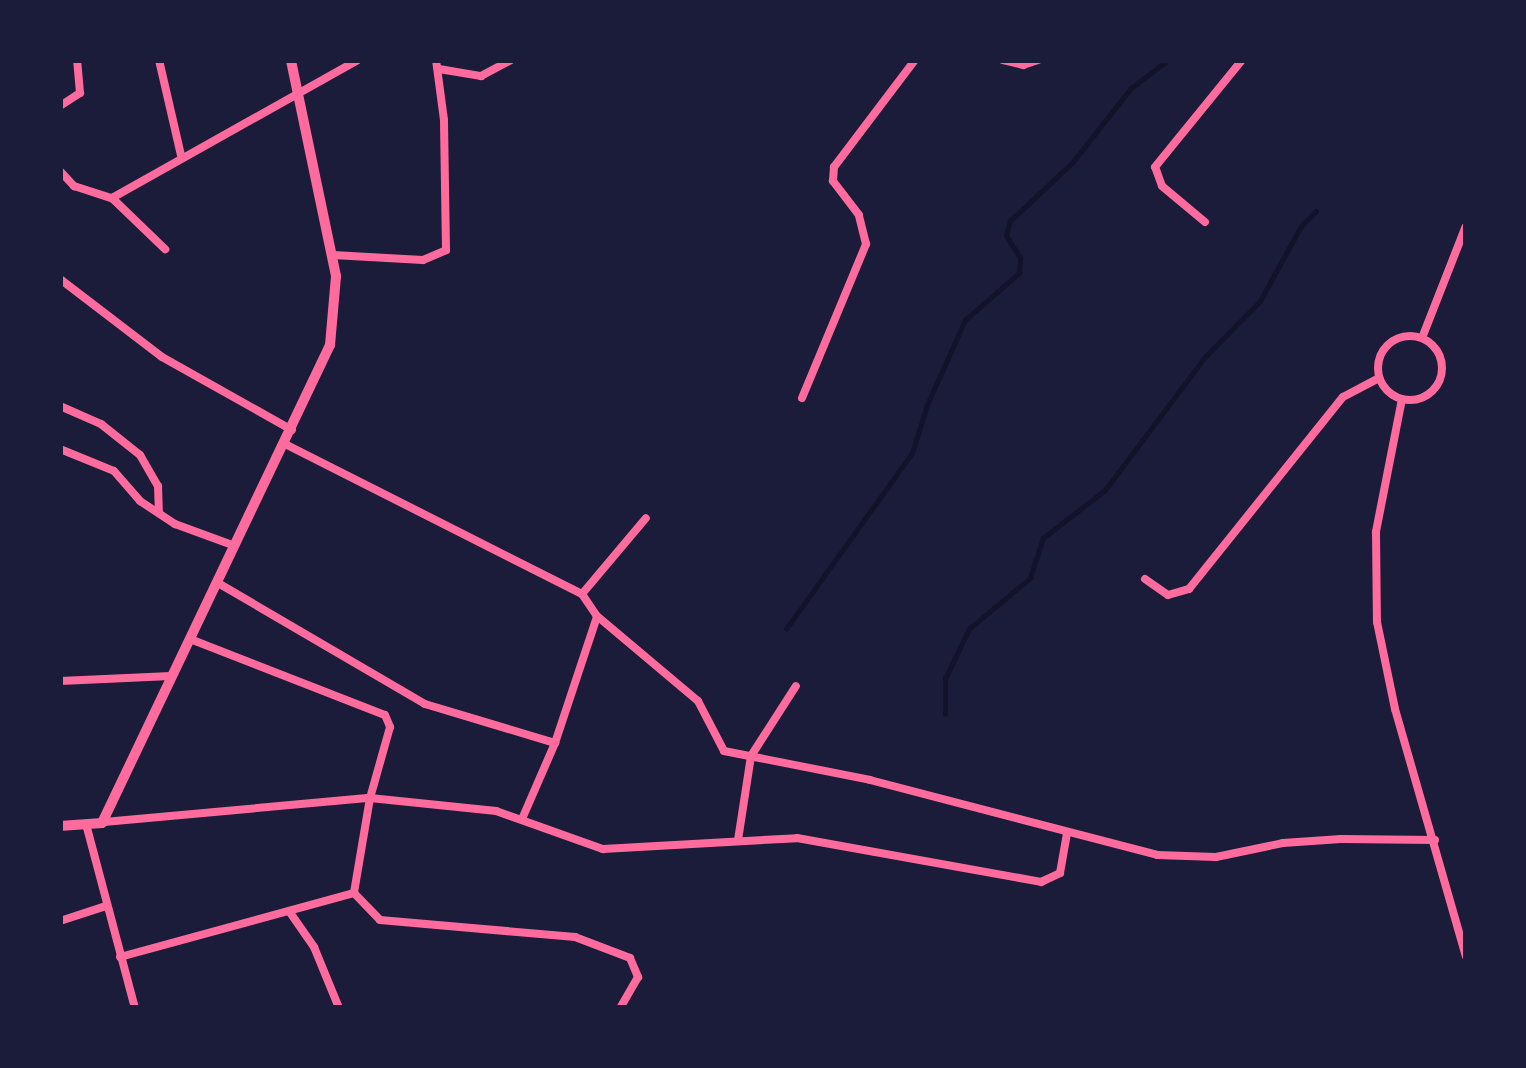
<!DOCTYPE html>
<style>
body{margin:0}
#map{position:relative;width:1526px;height:1068px;overflow:hidden;background:#1b1b3a;font-family:"Sofia Sans Condensed",sans-serif}
div>[style]{position:absolute}
.stream>*{height:4.5px;margin:-2.25px;padding:0 2.25px;transform-origin:2.25px;border-radius:2.25px;background:#12122b}
.minor>*{height:8px;margin:-4px;padding:0 4px;transform-origin:4px;border-radius:4px;background:#ff6b9d}
.minor>.ring{margin:-4px;padding:0;box-sizing:content-box;background:none;border:8px solid #ff6b9d;border-radius:50%}
.secondary>*{height:10px;margin:-5px;padding:0 5px;transform-origin:5px;border-radius:5px;background:#ff6b9d}
span{translate:-50% -50%;white-space:nowrap;text-align:center;line-height:1.15;-webkit-text-stroke:12px #1b1b3a;paint-order:stroke}
.frame{position:absolute;inset:0;border:63px solid #1b1b3a;pointer-events:none}
</style>
<div id="map">
<div class="stream">
<div style="left:786px;top:629px;width:216px;rotate:-54.4deg"></div>
<div style="left:912px;top:453px;width:50px;rotate:-72.6deg"></div>
<div style="left:927px;top:405px;width:93px;rotate:-65.9deg"></div>
<div style="left:965px;top:320px;width:72px;rotate:-41deg"></div>
<div style="left:1019px;top:273px;width:15px;rotate:-86deg"></div>
<div style="left:1020px;top:258px;width:26px;rotate:-122deg"></div>
<div style="left:1006px;top:236px;width:16px;rotate:-75deg"></div>
<div style="left:1010px;top:221px;width:85px;rotate:-43.1deg"></div>
<div style="left:1072px;top:163px;width:95px;rotate:-51.8deg"></div>
<div style="left:1131px;top:88px;width:46px;rotate:-37.1deg"></div>
<div style="left:945px;top:714px;width:35px;rotate:-90deg"></div>
<div style="left:945px;top:679px;width:55px;rotate:-64.4deg"></div>
<div style="left:969px;top:629px;width:80px;rotate:-39.9deg"></div>
<div style="left:1030px;top:578px;width:42px;rotate:-72deg"></div>
<div style="left:1043px;top:538px;width:78px;rotate:-37.7deg"></div>
<div style="left:1105px;top:490px;width:166px;rotate:-53.1deg"></div>
<div style="left:1205px;top:357px;width:78px;rotate:-45.5deg"></div>
<div style="left:1260px;top:301px;width:85px;rotate:-61.3deg"></div>
<div style="left:1301px;top:226px;width:21px;rotate:-45deg"></div>
</div>
<div class="minor">
<div style="left:159px;top:60px;width:98px;rotate:77deg"></div>
<div style="left:1003px;top:60px;width:21px;rotate:14deg"></div>
<div style="left:1023px;top:65px;width:16px;rotate:-18deg"></div>
<div style="left:439px;top:69px;width:43px;rotate:9.5deg"></div>
<div style="left:481px;top:76px;width:34px;rotate:-28deg"></div>
<div style="left:60px;top:106px;width:24px;rotate:-33deg"></div>
<div style="left:80px;top:93px;width:33px;rotate:-95deg"></div>
<div style="left:60px;top:171px;width:21px;rotate:47deg"></div>
<div style="left:74px;top:186px;width:40px;rotate:18deg"></div>
<div style="left:112px;top:198px;width:74px;rotate:43.9deg"></div>
<div style="left:112px;top:198px;width:282px;rotate:-29.3deg"></div>
<div style="left:1205px;top:222px;width:56px;rotate:-140.1deg"></div>
<div style="left:1162px;top:186px;width:20px;rotate:-110deg"></div>
<div style="left:1155px;top:167px;width:138px;rotate:-50.9deg"></div>
<div style="left:333px;top:255px;width:90px;rotate:3.2deg"></div>
<div style="left:423px;top:260px;width:25px;rotate:-23deg"></div>
<div style="left:446px;top:250px;width:130px;rotate:-90.9deg"></div>
<div style="left:444px;top:120px;width:61px;rotate:-97.6deg"></div>
<div style="left:60px;top:279px;width:128px;rotate:37.4deg"></div>
<div style="left:162px;top:357px;width:149px;rotate:29.3deg"></div>
<div class="ring" style="left:1378px;top:336px;width:56px;height:56px"></div>
<div style="left:1422px;top:338px;width:120px;rotate:-68.6deg"></div>
<div style="left:802px;top:398px;width:167px;rotate:-67.4deg"></div>
<div style="left:866px;top:244px;width:30px;rotate:-104deg"></div>
<div style="left:859px;top:215px;width:43px;rotate:-127.4deg"></div>
<div style="left:833px;top:181px;width:14px;rotate:-86deg"></div>
<div style="left:834px;top:167px;width:134px;rotate:-52.9deg"></div>
<div style="left:1402px;top:399px;width:136px;rotate:101.1deg"></div>
<div style="left:1376px;top:532px;width:90px;rotate:89.4deg"></div>
<div style="left:1377px;top:622px;width:89px;rotate:78.3deg"></div>
<div style="left:1395px;top:709px;width:257px;rotate:74deg"></div>
<div style="left:60px;top:406px;width:45px;rotate:23.7deg"></div>
<div style="left:101px;top:424px;width:50px;rotate:38.5deg"></div>
<div style="left:140px;top:455px;width:36px;rotate:60deg"></div>
<div style="left:158px;top:486px;width:27px;rotate:88deg"></div>
<div style="left:285px;top:444px;width:333px;rotate:26.8deg"></div>
<div style="left:582px;top:594px;width:27px;rotate:56deg"></div>
<div style="left:597px;top:616px;width:132px;rotate:40.1deg"></div>
<div style="left:698px;top:701px;width:56px;rotate:62.5deg"></div>
<div style="left:724px;top:751px;width:149px;rotate:11.2deg"></div>
<div style="left:870px;top:780px;width:297px;rotate:14.6deg"></div>
<div style="left:1157px;top:855px;width:59px;rotate:1.9deg"></div>
<div style="left:1216px;top:857px;width:68px;rotate:-11.8deg"></div>
<div style="left:1283px;top:843px;width:58px;rotate:-3.9deg"></div>
<div style="left:1341px;top:839px;width:94px;rotate:0.6deg"></div>
<div style="left:60px;top:449px;width:58px;rotate:22.2deg"></div>
<div style="left:114px;top:471px;width:40px;rotate:49deg"></div>
<div style="left:140px;top:501px;width:42px;rotate:33.3deg"></div>
<div style="left:175px;top:524px;width:64px;rotate:20.1deg"></div>
<div style="left:1145px;top:579px;width:28px;rotate:35deg"></div>
<div style="left:1168px;top:595px;width:22px;rotate:-16deg"></div>
<div style="left:1189px;top:589px;width:246px;rotate:-51.3deg"></div>
<div style="left:1343px;top:397px;width:41px;rotate:-27.8deg"></div>
<div style="left:218px;top:583px;width:240px;rotate:30.3deg"></div>
<div style="left:425px;top:704px;width:136px;rotate:16.7deg"></div>
<div style="left:555px;top:743px;width:133px;rotate:-71.6deg"></div>
<div style="left:582px;top:594px;width:99px;rotate:-49.9deg"></div>
<div style="left:190px;top:639px;width:209px;rotate:21.3deg"></div>
<div style="left:385px;top:715px;width:13px;rotate:67deg"></div>
<div style="left:390px;top:727px;width:74px;rotate:105.7deg"></div>
<div style="left:370px;top:798px;width:96px;rotate:99.6deg"></div>
<div style="left:60px;top:681px;width:111px;rotate:-2.6deg"></div>
<div style="left:522px;top:819px;width:83px;rotate:-66.5deg"></div>
<div style="left:104px;top:822px;width:267px;rotate:-5.2deg"></div>
<div style="left:370px;top:798px;width:127px;rotate:5.9deg"></div>
<div style="left:496px;top:811px;width:114px;rotate:19.6deg"></div>
<div style="left:603px;top:849px;width:194px;rotate:-3.2deg"></div>
<div style="left:797px;top:838px;width:248px;rotate:10.2deg"></div>
<div style="left:1041px;top:882px;width:21px;rotate:-25deg"></div>
<div style="left:1060px;top:873px;width:40px;rotate:-80deg"></div>
<div style="left:86px;top:824px;width:190px;rotate:75.1deg"></div>
<div style="left:738px;top:840px;width:85px;rotate:-81.2deg"></div>
<div style="left:751px;top:756px;width:83px;rotate:-57.3deg"></div>
<div style="left:289px;top:911px;width:44px;rotate:55.2deg"></div>
<div style="left:314px;top:947px;width:66px;rotate:67.7deg"></div>
<div style="left:60px;top:921px;width:48px;rotate:-18.1deg"></div>
<div style="left:120px;top:957px;width:243px;rotate:-15.3deg"></div>
<div style="left:354px;top:893px;width:37px;rotate:46deg"></div>
<div style="left:380px;top:920px;width:196px;rotate:5deg"></div>
<div style="left:575px;top:937px;width:59px;rotate:20.9deg"></div>
<div style="left:630px;top:958px;width:21px;rotate:67deg"></div>
<div style="left:638px;top:977px;width:36px;rotate:120deg"></div>
</div>
<div class="secondary">
<div style="left:60px;top:826px;width:42px;rotate:-4.1deg"></div>
<div style="left:102px;top:823px;width:530px;rotate:-64.5deg"></div>
<div style="left:330px;top:345px;width:69px;rotate:-85deg"></div>
<div style="left:336px;top:276px;width:221px;rotate:-101.8deg"></div>
</div>
<div class="frame"></div>
</div>
